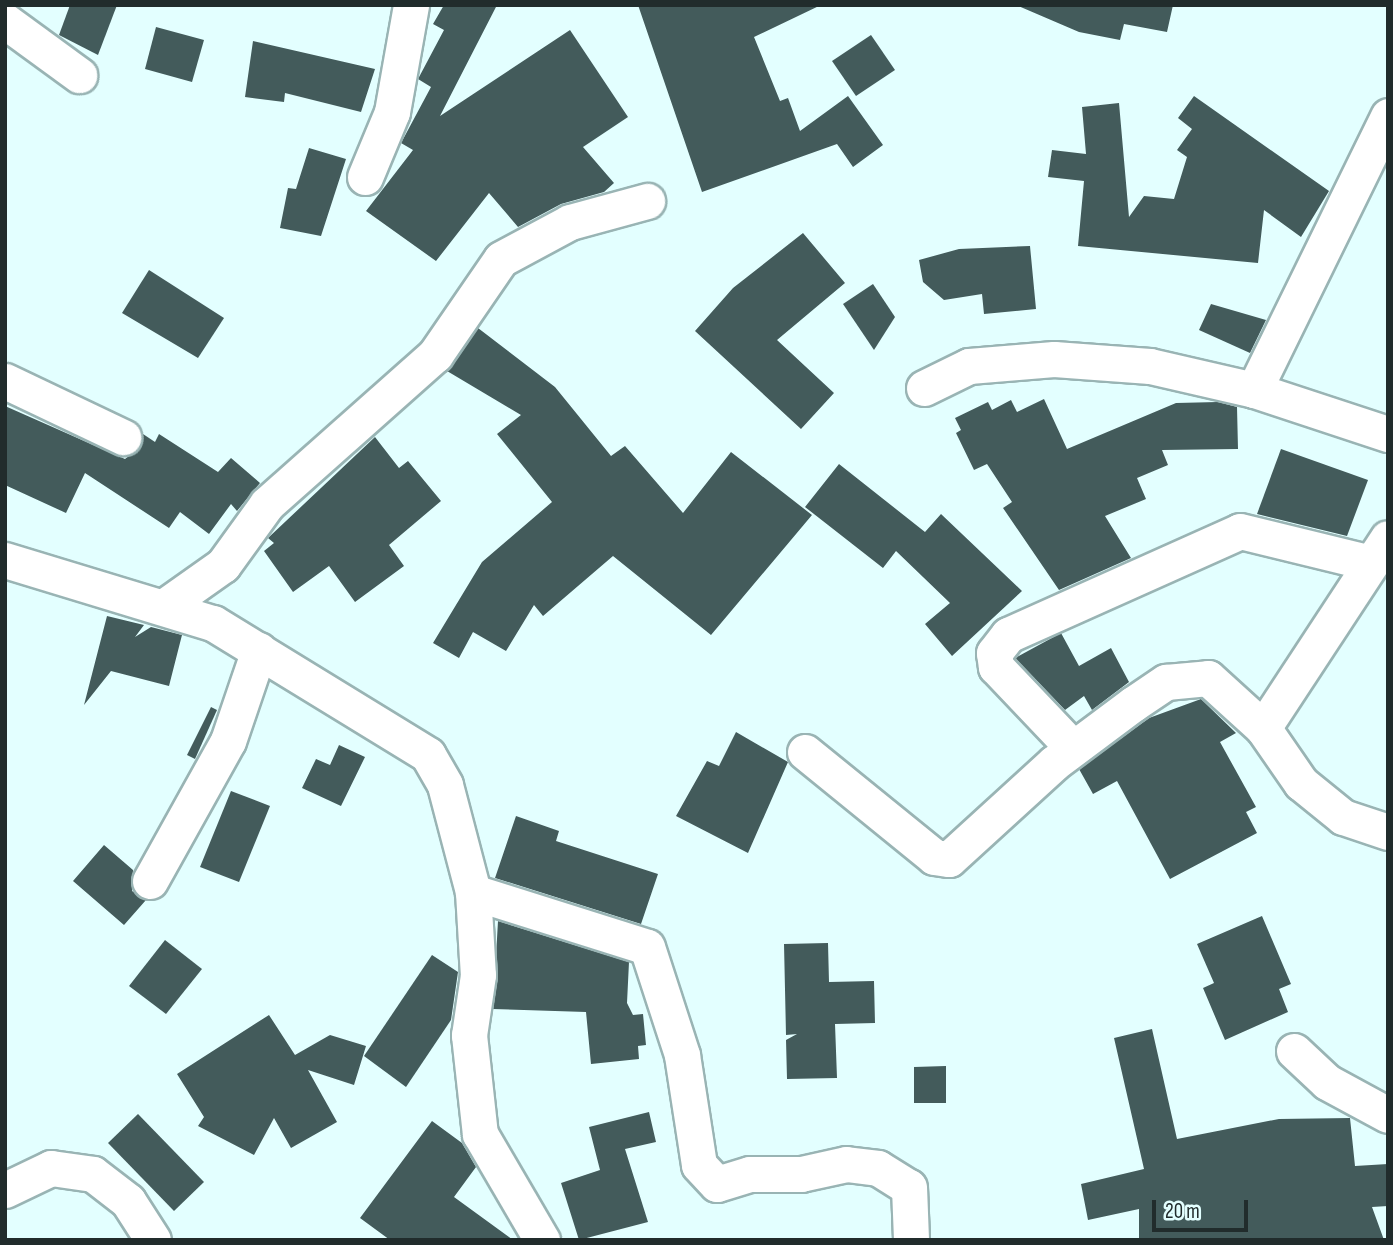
<!DOCTYPE html>
<style>
body{margin:0}
#map{position:relative;width:1393px;height:1245px;overflow:hidden;background:#e3ffff;font-family:"Sofia Sans Condensed",sans-serif}
div>[style]{position:absolute}
.building>*{inset:0;background:#435b5b}
.roads{filter:drop-shadow(2px 0 #99b4b4) drop-shadow(-2px 0 #99b4b4) drop-shadow(0 2px #99b4b4) drop-shadow(0 -2px #99b4b4)}
.minor>*{height:35px;margin:-17.5px;padding:0 17.5px;transform-origin:17.5px;border-radius:17.5px;background:#fff}
span{translate:-50% -50%;white-space:nowrap;text-align:center;line-height:1.15;-webkit-text-stroke:7px #e3ffff;paint-order:stroke}
.frame{position:absolute;inset:0;border:7px solid #212c2c;pointer-events:none}
.scale{position:absolute;left:1152px;top:1200px;width:96px;height:32px;box-sizing:border-box;border:4px solid #212c2c;border-top:0;padding-left:9px;font-size:21px;line-height:24px;white-space:nowrap;color:#212c2c;-webkit-text-stroke:5px #e3ffff;paint-order:stroke}
</style>
<div id="map">
<div class="building">
<div style="clip-path:polygon(70px 5px,117px 5px,98px 55px,59px 35px)"></div>
<div style="clip-path:polygon(444px 5px,497px 5px,440px 116px,570px 30px,628px 117px,583px 147px,614px 183px,604px 192px,561px 204px,518px 227px,489px 193px,436px 261px,366px 211px,413px 150px,401px 143px,431px 87px,418px 79px,444px 30px,433px 24px)"></div>
<div style="clip-path:polygon(638px 5px,821px 5px,754px 37px,780px 101px,788px 98px,800px 131px,848px 96px,883px 145px,853px 167px,837px 144px,702px 192px)"></div>
<div style="clip-path:polygon(1016px 5px,1173px 5px,1167px 32px,1124px 24px,1120px 40px,1079px 32px)"></div>
<div style="clip-path:polygon(156px 27px,204px 40px,192px 82px,145px 69px)"></div>
<div style="clip-path:polygon(871px 35px,895px 70px,856px 96px,832px 61px)"></div>
<div style="clip-path:polygon(253px 41px,375px 69px,361px 112px,285px 93px,284px 102px,245px 97px)"></div>
<div style="clip-path:polygon(1194px 96px,1329px 191px,1301px 237px,1264px 210px,1258px 263px,1078px 246px,1084px 181px,1048px 177px,1052px 150px,1086px 154px,1082px 107px,1119px 103px,1129px 217px,1144px 196px,1174px 199px,1187px 157px,1177px 150px,1192px 129px,1178px 118px)"></div>
<div style="clip-path:polygon(309px 148px,346px 159px,321px 236px,280px 228px,288px 188px,296px 189px)"></div>
<div style="clip-path:polygon(803px 233px,845px 283px,777px 340px,834px 393px,801px 429px,695px 331px,733px 288px)"></div>
<div style="clip-path:polygon(1030px 246px,1036px 309px,984px 314px,982px 294px,944px 300px,923px 282px,919px 260px,959px 249px)"></div>
<div style="clip-path:polygon(149px 270px,224px 318px,198px 358px,122px 313px)"></div>
<div style="clip-path:polygon(873px 284px,895px 317px,874px 350px,843px 304px)"></div>
<div style="clip-path:polygon(1211px 304px,1266px 320px,1250px 353px,1199px 330px)"></div>
<div style="clip-path:polygon(478px 328px,555px 387px,611px 456px,625px 446px,683px 513px,731px 452px,812px 515px,711px 635px,613px 556px,543px 616px,534px 605px,506px 651px,473px 632px,459px 658px,433px 643px,482px 562px,552px 502px,497px 434px,521px 415px,447px 371px)"></div>
<div style="clip-path:polygon(1044px 399px,1067px 449px,1176px 403px,1218px 402px,1237px 407px,1238px 449px,1162px 450px,1168px 465px,1137px 478px,1146px 499px,1105px 516px,1131px 558px,1059px 590px,1003px 508px,1012px 502px,987px 464px,974px 470px,956px 433px,961px 430px,955px 418px,988px 402px,992px 410px,1011px 400px,1017px 412px)"></div>
<div style="clip-path:polygon(5px 406px,125px 459px,141px 446px,143px 434px,155px 442px,159px 434px,218px 472px,231px 458px,260px 483px,237px 511px,231px 504px,209px 534px,180px 512px,169px 528px,85px 473px,66px 513px,5px 485px)"></div>
<div style="clip-path:polygon(375px 437px,399px 468px,408px 461px,441px 501px,389px 545px,404px 566px,355px 602px,329px 566px,293px 592px,264px 551px,274px 543px,268px 538px)"></div>
<div style="clip-path:polygon(1281px 449px,1368px 480px,1347px 536px,1257px 514px)"></div>
<div style="clip-path:polygon(839px 464px,925px 532px,941px 514px,1022px 591px,952px 656px,925px 624px,950px 603px,896px 551px,883px 568px,805px 507px)"></div>
<div style="clip-path:polygon(107px 616px,144px 625px,135px 637px,151px 627px,182px 635px,169px 686px,111px 671px,84px 705px)"></div>
<div style="clip-path:polygon(1061px 633px,1079px 666px,1111px 648px,1129px 682px,1092px 710px,1084px 696px,1065px 710px,1015px 658px)"></div>
<div style="clip-path:polygon(1201px 699px,1236px 733px,1220px 742px,1256px 807px,1246px 812px,1257px 833px,1170px 879px,1117px 781px,1093px 794px,1079px 769px,1149px 718px)"></div>
<div style="clip-path:polygon(211px 707px,217px 710px,195px 759px,187px 755px)"></div>
<div style="clip-path:polygon(736px 732px,788px 762px,748px 853px,676px 816px,707px 761px,719px 766px)"></div>
<div style="clip-path:polygon(339px 745px,365px 757px,341px 806px,302px 788px,316px 759px,330px 765px)"></div>
<div style="clip-path:polygon(231px 791px,270px 806px,239px 882px,200px 867px)"></div>
<div style="clip-path:polygon(516px 816px,559px 831px,556px 841px,658px 874px,641px 924px,495px 878px)"></div>
<div style="clip-path:polygon(104px 845px,133px 870px,132px 891px,146px 900px,124px 925px,73px 881px)"></div>
<div style="clip-path:polygon(1262px 916px,1291px 984px,1279px 989px,1288px 1012px,1225px 1040px,1203px 988px,1214px 983px,1197px 944px)"></div>
<div style="clip-path:polygon(498px 921px,629px 962px,627px 1003px,633px 1015px,643px 1014px,646px 1045px,638px 1046px,639px 1059px,591px 1064px,586px 1012px,493px 1009px)"></div>
<div style="clip-path:polygon(165px 940px,202px 969px,166px 1014px,129px 986px)"></div>
<div style="clip-path:polygon(828px 943px,829px 982px,874px 981px,875px 1023px,835px 1024px,837px 1078px,787px 1079px,786px 1040px,797px 1034px,786px 1035px,784px 944px)"></div>
<div style="clip-path:polygon(432px 955px,458px 972px,451px 1020px,406px 1087px,364px 1056px)"></div>
<div style="clip-path:polygon(269px 1015px,295px 1055px,330px 1035px,366px 1046px,354px 1085px,308px 1070px,337px 1122px,291px 1148px,274px 1118px,254px 1155px,198px 1126px,204px 1117px,177px 1074px)"></div>
<div style="clip-path:polygon(1152px 1029px,1177px 1139px,1279px 1119px,1350px 1118px,1355px 1166px,1388px 1164px,1388px 1206px,1372px 1207px,1384px 1240px,1139px 1240px,1139px 1209px,1088px 1220px,1081px 1184px,1144px 1169px,1114px 1038px)"></div>
<div style="clip-path:polygon(946px 1066px,946px 1103px,914px 1103px,914px 1067px)"></div>
<div style="clip-path:polygon(649px 1112px,656px 1142px,625px 1149px,648px 1222px,579px 1240px,561px 1183px,600px 1170px,589px 1127px)"></div>
<div style="clip-path:polygon(138px 1114px,204px 1182px,174px 1211px,108px 1143px)"></div>
<div style="clip-path:polygon(432px 1121px,462px 1143px,476px 1167px,454px 1197px,513px 1240px,390px 1240px,360px 1218px)"></div>
</div>
<div class="roads">
<div class="minor">
<div style="left:5px;top:21px;width:92px;rotate:36.1deg"></div>
<div style="left:365px;top:177px;width:70px;rotate:-67.4deg"></div>
<div style="left:392px;top:112px;width:109px;rotate:-79.9deg"></div>
<div style="left:5px;top:381px;width:131px;rotate:25.4deg"></div>
<div style="left:924px;top:388px;width:50px;rotate:-26.1deg"></div>
<div style="left:969px;top:366px;width:85px;rotate:-4.7deg"></div>
<div style="left:1054px;top:359px;width:96px;rotate:4.2deg"></div>
<div style="left:1150px;top:366px;width:107px;rotate:13deg"></div>
<div style="left:1254px;top:390px;width:141px;rotate:18.2deg"></div>
<div style="left:1254px;top:390px;width:305px;rotate:-63.9deg"></div>
<div style="left:5px;top:560px;width:217px;rotate:16.9deg"></div>
<div style="left:213px;top:623px;width:252px;rotate:31.5deg"></div>
<div style="left:428px;top:755px;width:34px;rotate:60deg"></div>
<div style="left:445px;top:785px;width:111px;rotate:75.3deg"></div>
<div style="left:473px;top:892px;width:83px;rotate:86.6deg"></div>
<div style="left:478px;top:975px;width:61px;rotate:98.5deg"></div>
<div style="left:469px;top:1035px;width:100px;rotate:83.7deg"></div>
<div style="left:480px;top:1134px;width:123px;rotate:59.7deg"></div>
<div style="left:165px;top:606px;width:71px;rotate:-35.3deg"></div>
<div style="left:223px;top:565px;width:75px;rotate:-54.2deg"></div>
<div style="left:267px;top:504px;width:225px;rotate:-41.6deg"></div>
<div style="left:435px;top:355px;width:116px;rotate:-55.5deg"></div>
<div style="left:501px;top:259px;width:78px;rotate:-28.2deg"></div>
<div style="left:570px;top:222px;width:80px;rotate:-15.3deg"></div>
<div style="left:1263px;top:728px;width:227px;rotate:-56.7deg"></div>
<div style="left:1073px;top:748px;width:112px;rotate:-133.5deg"></div>
<div style="left:996px;top:667px;width:14px;rotate:-98deg"></div>
<div style="left:994px;top:653px;width:23px;rotate:-52deg"></div>
<div style="left:1008px;top:635px;width:254px;rotate:-24.1deg"></div>
<div style="left:1240px;top:531px;width:135px;rotate:13.7deg"></div>
<div style="left:805px;top:752px;width:166px;rotate:39.1deg"></div>
<div style="left:934px;top:857px;width:15px;rotate:8deg"></div>
<div style="left:949px;top:859px;width:142px;rotate:-42.4deg"></div>
<div style="left:1054px;top:763px;width:99px;rotate:-36.8deg"></div>
<div style="left:1133px;top:704px;width:40px;rotate:-34deg"></div>
<div style="left:1166px;top:682px;width:42px;rotate:-5.4deg"></div>
<div style="left:1208px;top:678px;width:74px;rotate:42.3deg"></div>
<div style="left:1263px;top:728px;width:67px;rotate:55.4deg"></div>
<div style="left:1301px;top:783px;width:54px;rotate:39deg"></div>
<div style="left:1343px;top:817px;width:47px;rotate:18.4deg"></div>
<div style="left:150px;top:881px;width:160px;rotate:-60.9deg"></div>
<div style="left:228px;top:741px;width:96px;rotate:-71.2deg"></div>
<div style="left:473px;top:892px;width:182px;rotate:17.5deg"></div>
<div style="left:647px;top:947px;width:114px;rotate:72deg"></div>
<div style="left:682px;top:1055px;width:111px;rotate:81.2deg"></div>
<div style="left:699px;top:1165px;width:26px;rotate:47deg"></div>
<div style="left:717px;top:1184px;width:34px;rotate:-17deg"></div>
<div style="left:750px;top:1174px;width:51px"></div>
<div style="left:801px;top:1174px;width:46px;rotate:-12.5deg"></div>
<div style="left:846px;top:1164px;width:32px;rotate:7deg"></div>
<div style="left:878px;top:1168px;width:36px;rotate:32deg"></div>
<div style="left:909px;top:1187px;width:53px;rotate:87.8deg"></div>
<div style="left:1294px;top:1051px;width:45px;rotate:43.2deg"></div>
<div style="left:1327px;top:1082px;width:69px;rotate:28.4deg"></div>
<div style="left:5px;top:1190px;width:51px;rotate:-25.6deg"></div>
<div style="left:51px;top:1168px;width:42px;rotate:8.1deg"></div>
<div style="left:93px;top:1174px;width:44px;rotate:37.6deg"></div>
<div style="left:128px;top:1201px;width:46px;rotate:57.3deg"></div>
</div>
</div>
<div class="frame"></div>
<div class="scale">20 m</div>
</div>
